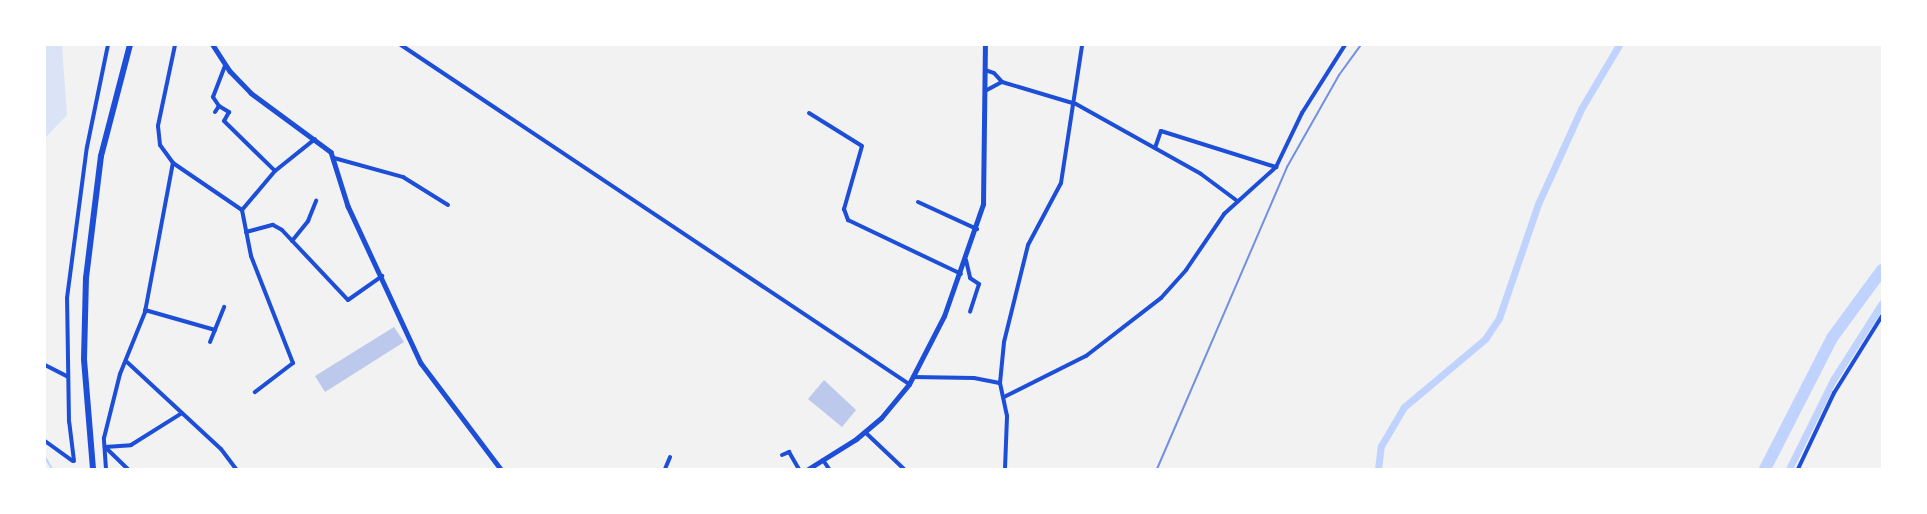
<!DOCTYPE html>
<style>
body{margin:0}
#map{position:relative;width:1927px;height:514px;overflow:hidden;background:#f2f2f2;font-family:"Golos Text",sans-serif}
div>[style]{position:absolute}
.green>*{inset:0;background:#dbe4f7}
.stream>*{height:2px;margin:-1px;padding:0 1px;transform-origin:1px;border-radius:1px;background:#bfd3fe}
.canal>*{height:7px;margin:-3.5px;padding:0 3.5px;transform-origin:3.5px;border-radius:3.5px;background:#bfd3fe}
.river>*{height:12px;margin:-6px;padding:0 6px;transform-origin:6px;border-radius:6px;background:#bfd3fe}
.building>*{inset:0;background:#bdc9ec}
.minor>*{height:4px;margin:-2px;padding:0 2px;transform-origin:2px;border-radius:2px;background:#1d4ed8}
.tertiary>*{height:4.5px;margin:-2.25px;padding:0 2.25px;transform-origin:2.25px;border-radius:2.25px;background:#1d4ed8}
.secondary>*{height:5px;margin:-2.5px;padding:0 2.5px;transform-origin:2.5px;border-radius:2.5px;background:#1d4ed8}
.primary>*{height:6px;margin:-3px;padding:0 3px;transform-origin:3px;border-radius:3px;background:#1d4ed8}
.rail>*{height:2px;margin:-1px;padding:0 1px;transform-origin:1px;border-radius:1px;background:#7290e2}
span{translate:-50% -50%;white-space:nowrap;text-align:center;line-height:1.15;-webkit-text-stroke:6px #fff;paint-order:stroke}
.frame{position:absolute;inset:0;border:46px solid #fff;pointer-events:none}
</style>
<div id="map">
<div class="green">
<div style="clip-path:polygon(45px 45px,62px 45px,67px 115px,45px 138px)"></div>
</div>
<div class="stream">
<div style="left:45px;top:457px;width:14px;rotate:60deg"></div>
</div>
<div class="canal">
<div style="left:1378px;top:469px;width:23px;rotate:-83deg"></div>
<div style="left:1381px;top:446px;width:45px;rotate:-59.5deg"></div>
<div style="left:1404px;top:407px;width:106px;rotate:-40deg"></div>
<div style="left:1485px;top:339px;width:25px;rotate:-56deg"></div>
<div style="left:1499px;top:318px;width:120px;rotate:-71.1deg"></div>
<div style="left:1538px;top:204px;width:104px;rotate:-65.6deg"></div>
<div style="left:1581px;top:109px;width:74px;rotate:-59.3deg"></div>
<div style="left:1789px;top:469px;width:99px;rotate:-63.7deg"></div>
<div style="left:1833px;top:380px;width:91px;rotate:-57.5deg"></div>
</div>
<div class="river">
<div style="left:1765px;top:469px;width:147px;rotate:-62.9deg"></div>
<div style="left:1832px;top:338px;width:84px;rotate:-53.7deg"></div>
</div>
<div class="building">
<div style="clip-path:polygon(394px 327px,404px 342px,325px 392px,315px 376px)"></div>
<div style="clip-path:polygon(824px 380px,856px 410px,842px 427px,808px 399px)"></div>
</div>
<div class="minor">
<div style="left:175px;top:45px;width:83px;rotate:101.9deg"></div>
<div style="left:158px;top:126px;width:19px;rotate:84deg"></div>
<div style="left:160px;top:145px;width:22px;rotate:54deg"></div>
<div style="left:173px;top:163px;width:83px;rotate:34.3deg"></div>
<div style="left:401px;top:45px;width:611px;rotate:33.72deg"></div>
<div style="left:985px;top:70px;width:9px;rotate:18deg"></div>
<div style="left:994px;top:73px;width:12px;rotate:48deg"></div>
<div style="left:1002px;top:82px;width:77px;rotate:16.6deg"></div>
<div style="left:1076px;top:104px;width:143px;rotate:29.2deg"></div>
<div style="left:1201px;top:174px;width:44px;rotate:36.6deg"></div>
<div style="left:985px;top:91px;width:19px;rotate:-28deg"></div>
<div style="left:219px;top:106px;width:12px;rotate:31deg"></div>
<div style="left:229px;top:112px;width:10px;rotate:119deg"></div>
<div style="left:224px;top:121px;width:71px;rotate:44.4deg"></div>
<div style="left:215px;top:112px;width:7px;rotate:-56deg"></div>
<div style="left:219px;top:106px;width:11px;rotate:-124deg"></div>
<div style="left:213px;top:97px;width:34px;rotate:-69deg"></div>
<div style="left:809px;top:113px;width:62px;rotate:31.9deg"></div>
<div style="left:862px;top:146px;width:66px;rotate:105.9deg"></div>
<div style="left:844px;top:209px;width:12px;rotate:70deg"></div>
<div style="left:848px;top:220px;width:125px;rotate:25.5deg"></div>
<div style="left:1155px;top:148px;width:18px;rotate:-71deg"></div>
<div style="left:1161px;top:131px;width:121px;rotate:17.4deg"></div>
<div style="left:334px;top:158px;width:72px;rotate:15.4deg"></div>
<div style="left:403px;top:177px;width:53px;rotate:31.9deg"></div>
<div style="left:918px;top:202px;width:65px;rotate:24.6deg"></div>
<div style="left:242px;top:210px;width:47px;rotate:78.9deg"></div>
<div style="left:251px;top:256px;width:115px;rotate:68.6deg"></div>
<div style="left:293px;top:363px;width:48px;rotate:142.7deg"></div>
<div style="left:242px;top:210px;width:51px;rotate:-49.8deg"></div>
<div style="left:275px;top:171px;width:51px;rotate:-38.7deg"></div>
<div style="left:246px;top:232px;width:28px;rotate:-15deg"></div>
<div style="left:273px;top:225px;width:10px;rotate:29deg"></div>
<div style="left:282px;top:230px;width:96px;rotate:46.7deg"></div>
<div style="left:348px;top:300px;width:42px;rotate:-35.2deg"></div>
<div style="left:292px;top:241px;width:26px;rotate:-51deg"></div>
<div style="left:308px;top:221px;width:22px;rotate:-68deg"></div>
<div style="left:966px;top:260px;width:18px;rotate:77deg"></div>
<div style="left:970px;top:278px;width:11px;rotate:34deg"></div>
<div style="left:979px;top:284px;width:29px;rotate:108deg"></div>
<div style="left:145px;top:310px;width:73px;rotate:15.9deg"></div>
<div style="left:210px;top:342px;width:38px;rotate:-68deg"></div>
<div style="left:127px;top:362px;width:128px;rotate:42.8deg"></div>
<div style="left:221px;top:449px;width:25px;rotate:53deg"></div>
<div style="left:45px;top:365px;width:25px;rotate:27deg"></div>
<div style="left:913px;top:377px;width:61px;rotate:0.9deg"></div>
<div style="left:974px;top:378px;width:26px;rotate:11deg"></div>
<div style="left:1004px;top:397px;width:92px;rotate:-26.6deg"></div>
<div style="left:1086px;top:356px;width:95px;rotate:-37.7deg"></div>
<div style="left:1161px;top:298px;width:38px;rotate:-48deg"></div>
<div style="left:1186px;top:270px;width:68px;rotate:-55.8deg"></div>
<div style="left:1224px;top:214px;width:70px;rotate:-42.1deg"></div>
<div style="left:1276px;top:167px;width:60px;rotate:-64.3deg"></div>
<div style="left:1302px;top:113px;width:80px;rotate:-57.7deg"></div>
<div style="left:866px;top:433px;width:52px;rotate:43.5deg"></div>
<div style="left:45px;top:441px;width:34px;rotate:36deg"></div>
<div style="left:105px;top:447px;width:26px;rotate:-4deg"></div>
<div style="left:131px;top:445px;width:60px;rotate:-32.1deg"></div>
<div style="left:105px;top:447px;width:32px;rotate:44deg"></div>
<div style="left:782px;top:455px;width:8px;rotate:-23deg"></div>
<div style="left:789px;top:452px;width:20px;rotate:60deg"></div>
<div style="left:823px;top:460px;width:11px;rotate:56deg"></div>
<div style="left:74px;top:461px;width:39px;rotate:-97deg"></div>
<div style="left:69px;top:422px;width:124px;rotate:-90.9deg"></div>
<div style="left:67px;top:298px;width:152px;rotate:-82.5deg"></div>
<div style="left:87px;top:147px;width:104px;rotate:-78.4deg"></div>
<div style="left:106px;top:469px;width:31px;rotate:-94deg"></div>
<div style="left:104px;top:438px;width:66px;rotate:-76deg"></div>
<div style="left:120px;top:374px;width:67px;rotate:-68deg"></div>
<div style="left:145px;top:312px;width:152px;rotate:-79.4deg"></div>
<div style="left:665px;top:469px;width:13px;rotate:-67deg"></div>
<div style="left:1005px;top:469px;width:53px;rotate:-87.8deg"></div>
<div style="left:1007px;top:416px;width:34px;rotate:-102deg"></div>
<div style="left:1000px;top:383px;width:41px;rotate:-84.4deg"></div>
<div style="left:1004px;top:342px;width:100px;rotate:-76.1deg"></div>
<div style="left:1028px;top:245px;width:70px;rotate:-62deg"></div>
<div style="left:1061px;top:183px;width:140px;rotate:-81.3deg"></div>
<div style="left:1798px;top:469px;width:84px;rotate:-64.7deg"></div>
<div style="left:1834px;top:393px;width:91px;rotate:-58.1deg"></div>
</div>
<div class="tertiary">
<div style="left:213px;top:45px;width:31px;rotate:57deg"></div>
<div style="left:230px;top:71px;width:30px;rotate:46deg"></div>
<div style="left:251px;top:93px;width:99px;rotate:36.4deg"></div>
<div style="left:331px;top:152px;width:57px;rotate:72.5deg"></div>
<div style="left:348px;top:206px;width:173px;rotate:65.1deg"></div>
<div style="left:421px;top:363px;width:133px;rotate:53deg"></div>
</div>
<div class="secondary">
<div style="left:808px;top:469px;width:57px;rotate:-32deg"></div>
<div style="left:856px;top:439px;width:33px;rotate:-40deg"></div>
<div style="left:881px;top:418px;width:44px;rotate:-50.5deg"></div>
<div style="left:909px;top:384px;width:76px;rotate:-62.8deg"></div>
<div style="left:944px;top:316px;width:119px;rotate:-70.8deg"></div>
<div style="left:983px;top:204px;width:159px;rotate:-89.3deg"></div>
</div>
<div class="primary">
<div style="left:93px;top:469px;width:110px;rotate:-94.7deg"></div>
<div style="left:84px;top:359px;width:81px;rotate:-88.6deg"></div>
<div style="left:86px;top:278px;width:123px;rotate:-83deg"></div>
<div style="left:101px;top:156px;width:115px;rotate:-75.4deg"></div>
</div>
<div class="rail">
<div style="left:1157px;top:469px;width:329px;rotate:-66.7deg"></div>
<div style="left:1287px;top:167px;width:106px;rotate:-60.5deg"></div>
<div style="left:1339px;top:75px;width:37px;rotate:-54deg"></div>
</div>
<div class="frame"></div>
</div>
